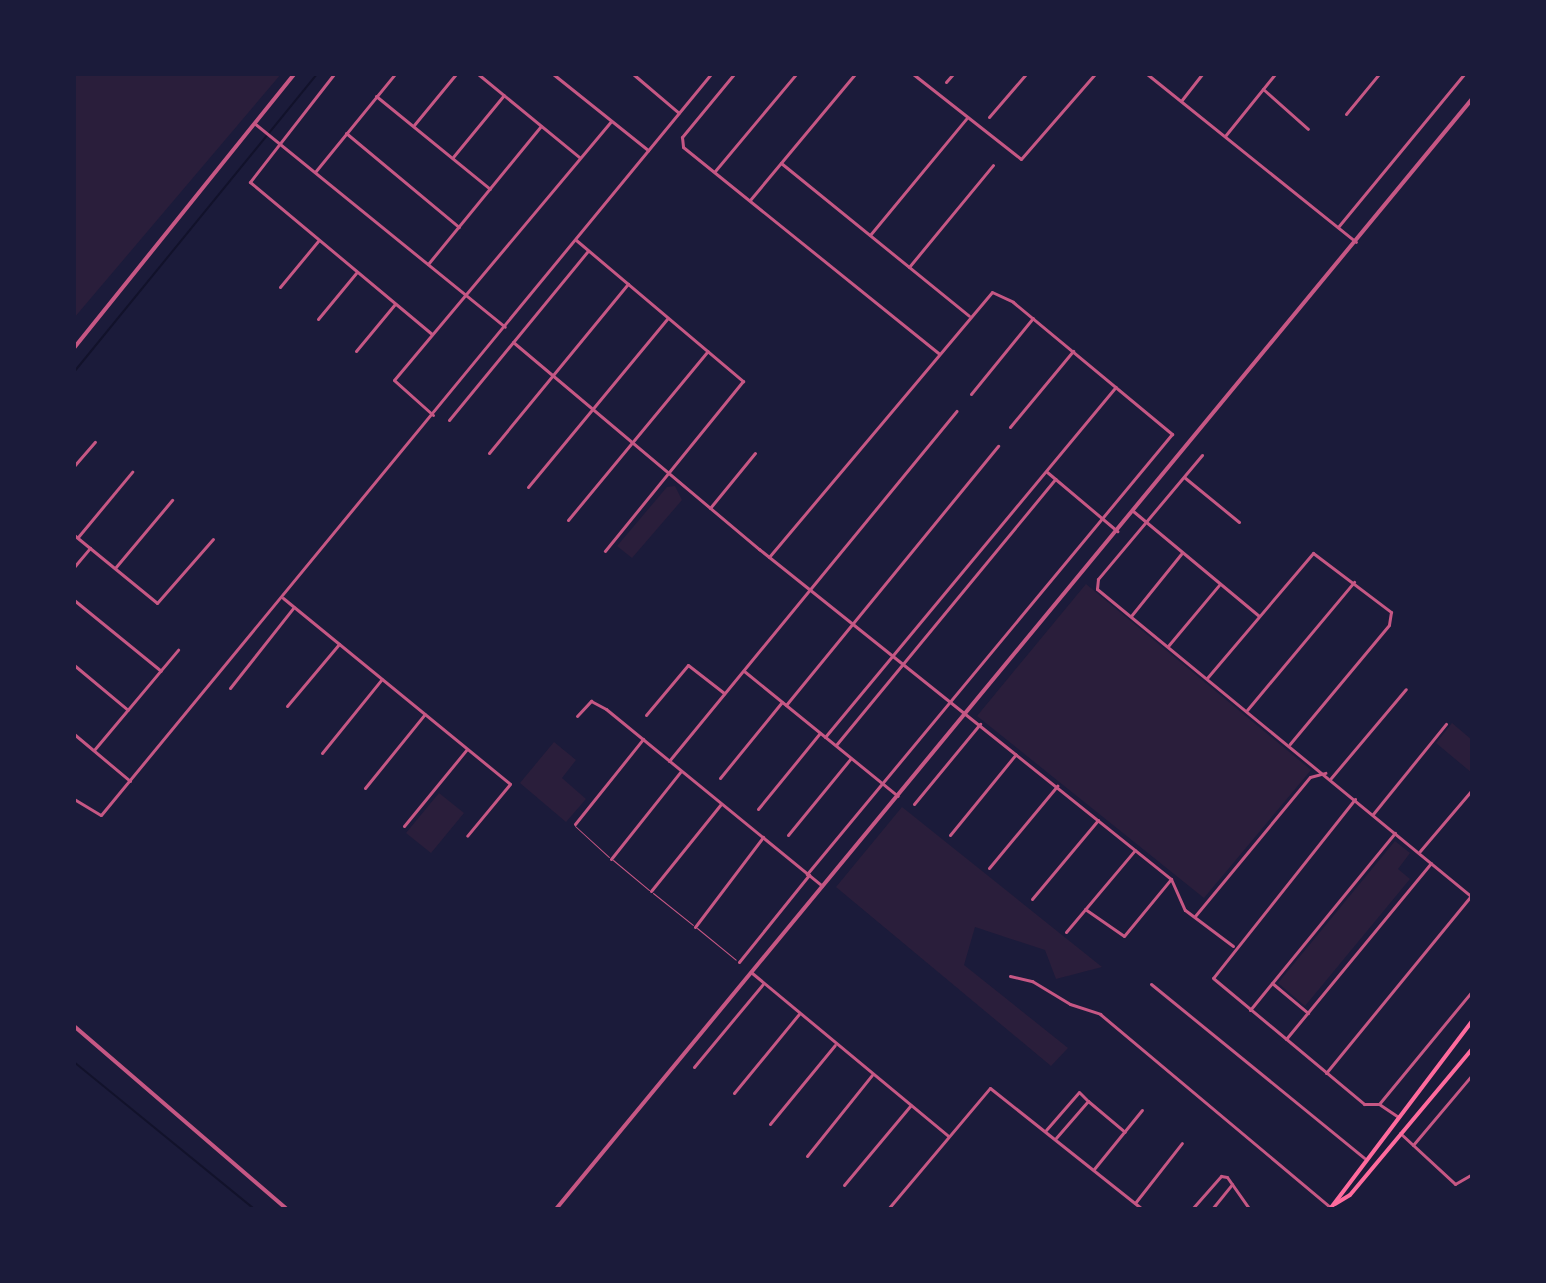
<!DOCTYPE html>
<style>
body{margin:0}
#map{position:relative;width:1546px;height:1283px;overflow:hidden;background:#1b1b3a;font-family:"PT Sans",sans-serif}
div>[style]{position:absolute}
.green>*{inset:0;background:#2a1e3b}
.stream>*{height:2px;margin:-1px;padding:0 1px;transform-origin:1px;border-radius:1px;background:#12122b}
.service>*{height:1px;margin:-0.5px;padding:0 0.5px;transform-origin:0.5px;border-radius:0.5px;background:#c65784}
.minor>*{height:3px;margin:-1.5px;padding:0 1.5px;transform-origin:1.5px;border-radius:1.5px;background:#c65784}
.tertiary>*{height:4px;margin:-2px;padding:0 2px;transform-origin:2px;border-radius:2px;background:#c65784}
.secondary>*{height:4px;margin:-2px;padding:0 2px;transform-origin:2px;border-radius:2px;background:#ff6b9d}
span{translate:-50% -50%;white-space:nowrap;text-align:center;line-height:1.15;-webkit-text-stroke:6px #1b1b3a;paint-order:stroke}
.frame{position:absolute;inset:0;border:76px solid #1b1b3a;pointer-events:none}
</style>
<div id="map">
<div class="green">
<div style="clip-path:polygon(74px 74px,281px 74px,74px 318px)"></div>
<div style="clip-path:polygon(675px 486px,682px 500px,632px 558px,617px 546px,667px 487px)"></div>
<div style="clip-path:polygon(1086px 584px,1311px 770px,1204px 898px,977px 716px)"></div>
<div style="clip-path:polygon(1452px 723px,1472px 740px,1472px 773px,1436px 743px)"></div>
<div style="clip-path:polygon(554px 742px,576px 760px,562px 778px,586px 799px,566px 822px,520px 783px)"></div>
<div style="clip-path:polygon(439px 793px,464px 813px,431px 853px,406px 833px)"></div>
<div style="clip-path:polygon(902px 807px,1102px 967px,1056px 979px,1045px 950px,975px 927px,964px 965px,1068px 1048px,1051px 1066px,836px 887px)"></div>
<div style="clip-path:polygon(1395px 841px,1410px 853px,1398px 869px,1410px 879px,1305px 1006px,1278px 983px)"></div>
</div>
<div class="stream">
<div style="left:74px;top:372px;width:385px;rotate:-50.8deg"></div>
<div style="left:74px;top:1062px;width:232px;rotate:39.2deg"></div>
</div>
<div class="service">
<div style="left:575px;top:826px;width:46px;rotate:42.4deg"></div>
<div style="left:613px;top:860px;width:47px;rotate:39.8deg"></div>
<div style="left:653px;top:893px;width:51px;rotate:38.7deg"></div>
<div style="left:697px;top:928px;width:50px;rotate:39.4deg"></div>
</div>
<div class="minor">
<div style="left:334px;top:74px;width:137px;rotate:127.9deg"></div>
<div style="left:250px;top:182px;width:237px;rotate:39.9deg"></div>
<div style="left:478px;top:74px;width:131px;rotate:39.4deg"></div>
<div style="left:553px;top:74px;width:122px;rotate:38.7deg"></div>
<div style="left:633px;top:74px;width:60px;rotate:40.3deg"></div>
<div style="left:734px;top:74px;width:82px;rotate:129.5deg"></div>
<div style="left:682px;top:137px;width:10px;rotate:84deg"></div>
<div style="left:683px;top:147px;width:328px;rotate:38.9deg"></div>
<div style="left:913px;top:74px;width:137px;rotate:38.2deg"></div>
<div style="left:1021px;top:159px;width:113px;rotate:-49deg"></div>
<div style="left:1147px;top:74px;width:268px;rotate:38.8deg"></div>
<div style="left:946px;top:82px;width:11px;rotate:-49deg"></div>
<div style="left:1263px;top:89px;width:60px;rotate:41.6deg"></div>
<div style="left:376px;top:96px;width:147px;rotate:39.2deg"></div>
<div style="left:1181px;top:101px;width:34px;rotate:-52deg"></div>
<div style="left:1346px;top:114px;width:52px;rotate:-50.5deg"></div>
<div style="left:989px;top:117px;width:57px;rotate:-49.3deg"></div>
<div style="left:254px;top:123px;width:323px;rotate:39.1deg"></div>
<div style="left:414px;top:125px;width:66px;rotate:-50.5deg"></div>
<div style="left:346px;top:133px;width:147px;rotate:39.8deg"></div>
<div style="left:1225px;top:136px;width:80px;rotate:-51.1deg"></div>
<div style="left:453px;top:157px;width:80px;rotate:-50.6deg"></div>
<div style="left:781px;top:163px;width:242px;rotate:39.1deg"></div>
<div style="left:715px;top:171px;width:126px;rotate:-50.1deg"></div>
<div style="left:315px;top:172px;width:127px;rotate:-50.8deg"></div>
<div style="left:750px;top:200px;width:164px;rotate:-50.2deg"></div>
<div style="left:1338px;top:227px;width:198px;rotate:-50.5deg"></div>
<div style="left:870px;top:235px;width:151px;rotate:-50.4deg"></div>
<div style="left:576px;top:240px;width:219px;rotate:40.2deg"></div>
<div style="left:743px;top:381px;width:219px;rotate:129.1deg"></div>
<div style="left:428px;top:264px;width:178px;rotate:-50.7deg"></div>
<div style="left:909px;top:267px;width:132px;rotate:-50.5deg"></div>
<div style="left:280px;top:287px;width:60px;rotate:-50.4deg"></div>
<div style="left:318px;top:319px;width:60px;rotate:-50.4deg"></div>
<div style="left:513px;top:342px;width:322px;rotate:40.1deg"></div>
<div style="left:759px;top:549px;width:528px;rotate:38.69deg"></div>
<div style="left:1171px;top:879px;width:34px;rotate:66deg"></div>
<div style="left:1185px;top:910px;width:60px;rotate:36.9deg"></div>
<div style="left:356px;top:351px;width:61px;rotate:-50.3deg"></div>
<div style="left:971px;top:394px;width:98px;rotate:-50.8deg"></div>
<div style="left:433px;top:415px;width:52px;rotate:-138.1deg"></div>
<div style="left:394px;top:380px;width:338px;rotate:-50deg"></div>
<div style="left:449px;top:420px;width:219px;rotate:-50.6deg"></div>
<div style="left:1010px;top:427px;width:99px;rotate:-50.3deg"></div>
<div style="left:489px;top:453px;width:219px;rotate:-50.6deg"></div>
<div style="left:1202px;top:455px;width:162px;rotate:130deg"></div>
<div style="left:1098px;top:579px;width:10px;rotate:96deg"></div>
<div style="left:1097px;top:589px;width:485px;rotate:39.4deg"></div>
<div style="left:74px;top:466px;width:32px;rotate:-49deg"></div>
<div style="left:1047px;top:472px;width:92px;rotate:40.1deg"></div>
<div style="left:1184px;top:477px;width:71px;rotate:39.3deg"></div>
<div style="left:528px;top:487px;width:219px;rotate:-50.4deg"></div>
<div style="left:710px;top:508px;width:71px;rotate:-50.7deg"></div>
<div style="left:1133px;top:511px;width:164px;rotate:39.8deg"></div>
<div style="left:568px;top:520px;width:219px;rotate:-50.4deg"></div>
<div style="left:74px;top:535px;width:107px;rotate:39.3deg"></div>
<div style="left:157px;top:603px;width:85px;rotate:-48.8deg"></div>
<div style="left:78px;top:537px;width:85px;rotate:-50.3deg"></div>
<div style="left:769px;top:557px;width:346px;rotate:-49.9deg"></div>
<div style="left:992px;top:292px;width:23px;rotate:25deg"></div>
<div style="left:1013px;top:302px;width:207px;rotate:39.7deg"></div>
<div style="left:1172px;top:434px;width:572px;rotate:129.68deg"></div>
<div style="left:74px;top:567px;width:25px;rotate:-50deg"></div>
<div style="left:115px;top:568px;width:89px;rotate:-50deg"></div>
<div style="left:283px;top:598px;width:293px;rotate:39.3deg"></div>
<div style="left:510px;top:784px;width:67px;rotate:129.6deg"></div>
<div style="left:74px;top:600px;width:112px;rotate:39.2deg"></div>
<div style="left:1131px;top:616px;width:80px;rotate:-51.1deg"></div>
<div style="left:1168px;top:646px;width:80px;rotate:-50.1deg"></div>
<div style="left:74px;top:665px;width:70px;rotate:39.8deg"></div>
<div style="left:744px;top:671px;width:198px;rotate:39.1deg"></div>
<div style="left:1207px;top:678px;width:164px;rotate:-49.7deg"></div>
<div style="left:1313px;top:553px;width:98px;rotate:37.1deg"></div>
<div style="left:1391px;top:612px;width:13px;rotate:99deg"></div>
<div style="left:1389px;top:625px;width:155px;rotate:129.8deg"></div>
<div style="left:230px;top:688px;width:103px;rotate:-51.7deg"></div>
<div style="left:786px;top:705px;width:335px;rotate:-50.7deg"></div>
<div style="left:287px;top:706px;width:81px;rotate:-50deg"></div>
<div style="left:1247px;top:710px;width:167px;rotate:-50.1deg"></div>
<div style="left:646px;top:715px;width:65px;rotate:-50deg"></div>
<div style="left:688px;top:665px;width:46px;rotate:37.9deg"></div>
<div style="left:577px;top:716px;width:21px;rotate:-47deg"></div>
<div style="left:591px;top:701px;width:17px;rotate:28deg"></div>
<div style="left:606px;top:709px;width:279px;rotate:39.3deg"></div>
<div style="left:74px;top:734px;width:73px;rotate:40deg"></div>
<div style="left:825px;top:737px;width:455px;rotate:-50.3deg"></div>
<div style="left:836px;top:745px;width:345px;rotate:-50.5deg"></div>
<div style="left:94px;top:750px;width:131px;rotate:-50deg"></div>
<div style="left:322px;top:753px;width:95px;rotate:-51deg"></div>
<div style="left:669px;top:761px;width:453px;rotate:-50.6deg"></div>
<div style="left:720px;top:778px;width:98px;rotate:-50.8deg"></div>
<div style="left:1331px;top:778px;width:116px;rotate:-49.9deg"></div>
<div style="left:365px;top:788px;width:95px;rotate:-51deg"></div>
<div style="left:74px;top:799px;width:31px;rotate:31deg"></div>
<div style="left:101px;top:815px;width:960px;rotate:-50.54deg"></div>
<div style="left:1355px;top:799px;width:228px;rotate:128.4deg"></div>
<div style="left:1213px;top:978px;width:197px;rotate:39.8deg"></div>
<div style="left:1364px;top:1104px;width:15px"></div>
<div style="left:914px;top:804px;width:104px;rotate:-50.5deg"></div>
<div style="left:758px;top:809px;width:98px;rotate:-50.8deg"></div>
<div style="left:1373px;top:814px;width:116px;rotate:-51deg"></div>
<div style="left:575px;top:824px;width:109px;rotate:-51.3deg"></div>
<div style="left:404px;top:826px;width:99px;rotate:-50.7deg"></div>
<div style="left:788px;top:835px;width:99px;rotate:-50.7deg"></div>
<div style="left:950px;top:835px;width:104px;rotate:-50.8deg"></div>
<div style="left:1420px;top:851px;width:80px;rotate:-49.6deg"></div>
<div style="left:611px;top:859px;width:112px;rotate:-51.5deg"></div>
<div style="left:989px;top:868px;width:107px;rotate:-50.3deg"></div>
<div style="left:651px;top:891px;width:112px;rotate:-51.2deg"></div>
<div style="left:1032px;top:899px;width:103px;rotate:-50.1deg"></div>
<div style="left:1085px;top:909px;width:47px;rotate:34.7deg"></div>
<div style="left:1124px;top:936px;width:74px;rotate:-50.5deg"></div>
<div style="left:1195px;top:916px;width:180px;rotate:-50.4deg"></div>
<div style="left:1310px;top:777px;width:16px;rotate:-15deg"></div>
<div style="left:695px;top:927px;width:113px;rotate:-52.9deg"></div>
<div style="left:1066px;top:932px;width:107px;rotate:-49.9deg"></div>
<div style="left:739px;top:962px;width:112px;rotate:-51.2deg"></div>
<div style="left:752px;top:973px;width:255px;rotate:39.7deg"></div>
<div style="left:1010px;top:976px;width:23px;rotate:13deg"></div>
<div style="left:1032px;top:981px;width:44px;rotate:31.2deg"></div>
<div style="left:1070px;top:1004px;width:32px;rotate:18deg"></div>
<div style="left:1100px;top:1014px;width:302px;rotate:40deg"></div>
<div style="left:1272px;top:983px;width:47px;rotate:39.8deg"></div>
<div style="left:1151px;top:984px;width:275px;rotate:39.2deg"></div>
<div style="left:1250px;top:1010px;width:229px;rotate:-50.7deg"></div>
<div style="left:1286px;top:1039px;width:228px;rotate:-50.5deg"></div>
<div style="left:694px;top:1067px;width:108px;rotate:-50.3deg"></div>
<div style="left:1326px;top:1073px;width:229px;rotate:-50.7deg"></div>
<div style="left:734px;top:1093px;width:102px;rotate:-50.6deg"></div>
<div style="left:1088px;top:1101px;width:48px;rotate:40deg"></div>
<div style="left:1379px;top:1104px;width:146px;rotate:-50.5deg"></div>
<div style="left:1379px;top:1104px;width:22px;rotate:34deg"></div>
<div style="left:770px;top:1124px;width:102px;rotate:-50.6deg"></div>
<div style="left:1046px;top:1130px;width:50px;rotate:-49deg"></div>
<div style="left:1079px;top:1092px;width:13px;rotate:45deg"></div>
<div style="left:1088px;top:1101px;width:49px;rotate:130.9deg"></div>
<div style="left:1400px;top:1133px;width:75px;rotate:42.8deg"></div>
<div style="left:1455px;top:1184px;width:20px;rotate:-30deg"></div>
<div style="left:1413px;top:1145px;width:92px;rotate:-49.9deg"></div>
<div style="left:807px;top:1156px;width:104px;rotate:-51.3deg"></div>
<div style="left:1094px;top:1169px;width:76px;rotate:-50.9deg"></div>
<div style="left:844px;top:1185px;width:104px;rotate:-50.1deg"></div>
<div style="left:1135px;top:1203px;width:76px;rotate:-51.9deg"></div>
<div style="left:888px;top:1209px;width:158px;rotate:-49.9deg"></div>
<div style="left:990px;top:1088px;width:194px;rotate:38.5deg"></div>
<div style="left:1192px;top:1209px;width:44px;rotate:-48.7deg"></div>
<div style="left:1221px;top:1176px;width:6px;rotate:9deg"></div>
<div style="left:1227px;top:1177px;width:39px;rotate:55deg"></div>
<div style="left:1212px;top:1209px;width:32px;rotate:-51deg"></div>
</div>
<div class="tertiary">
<div style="left:74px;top:348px;width:351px;rotate:-51.2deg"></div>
<div style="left:74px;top:1026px;width:281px;rotate:40.7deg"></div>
<div style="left:556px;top:1209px;width:1439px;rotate:-50.47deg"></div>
</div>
<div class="secondary">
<div style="left:1335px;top:1204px;width:17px;rotate:-31deg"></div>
<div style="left:1350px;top:1195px;width:190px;rotate:-50.1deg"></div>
<div style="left:1330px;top:1209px;width:236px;rotate:-52.9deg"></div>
</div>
<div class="frame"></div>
</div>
